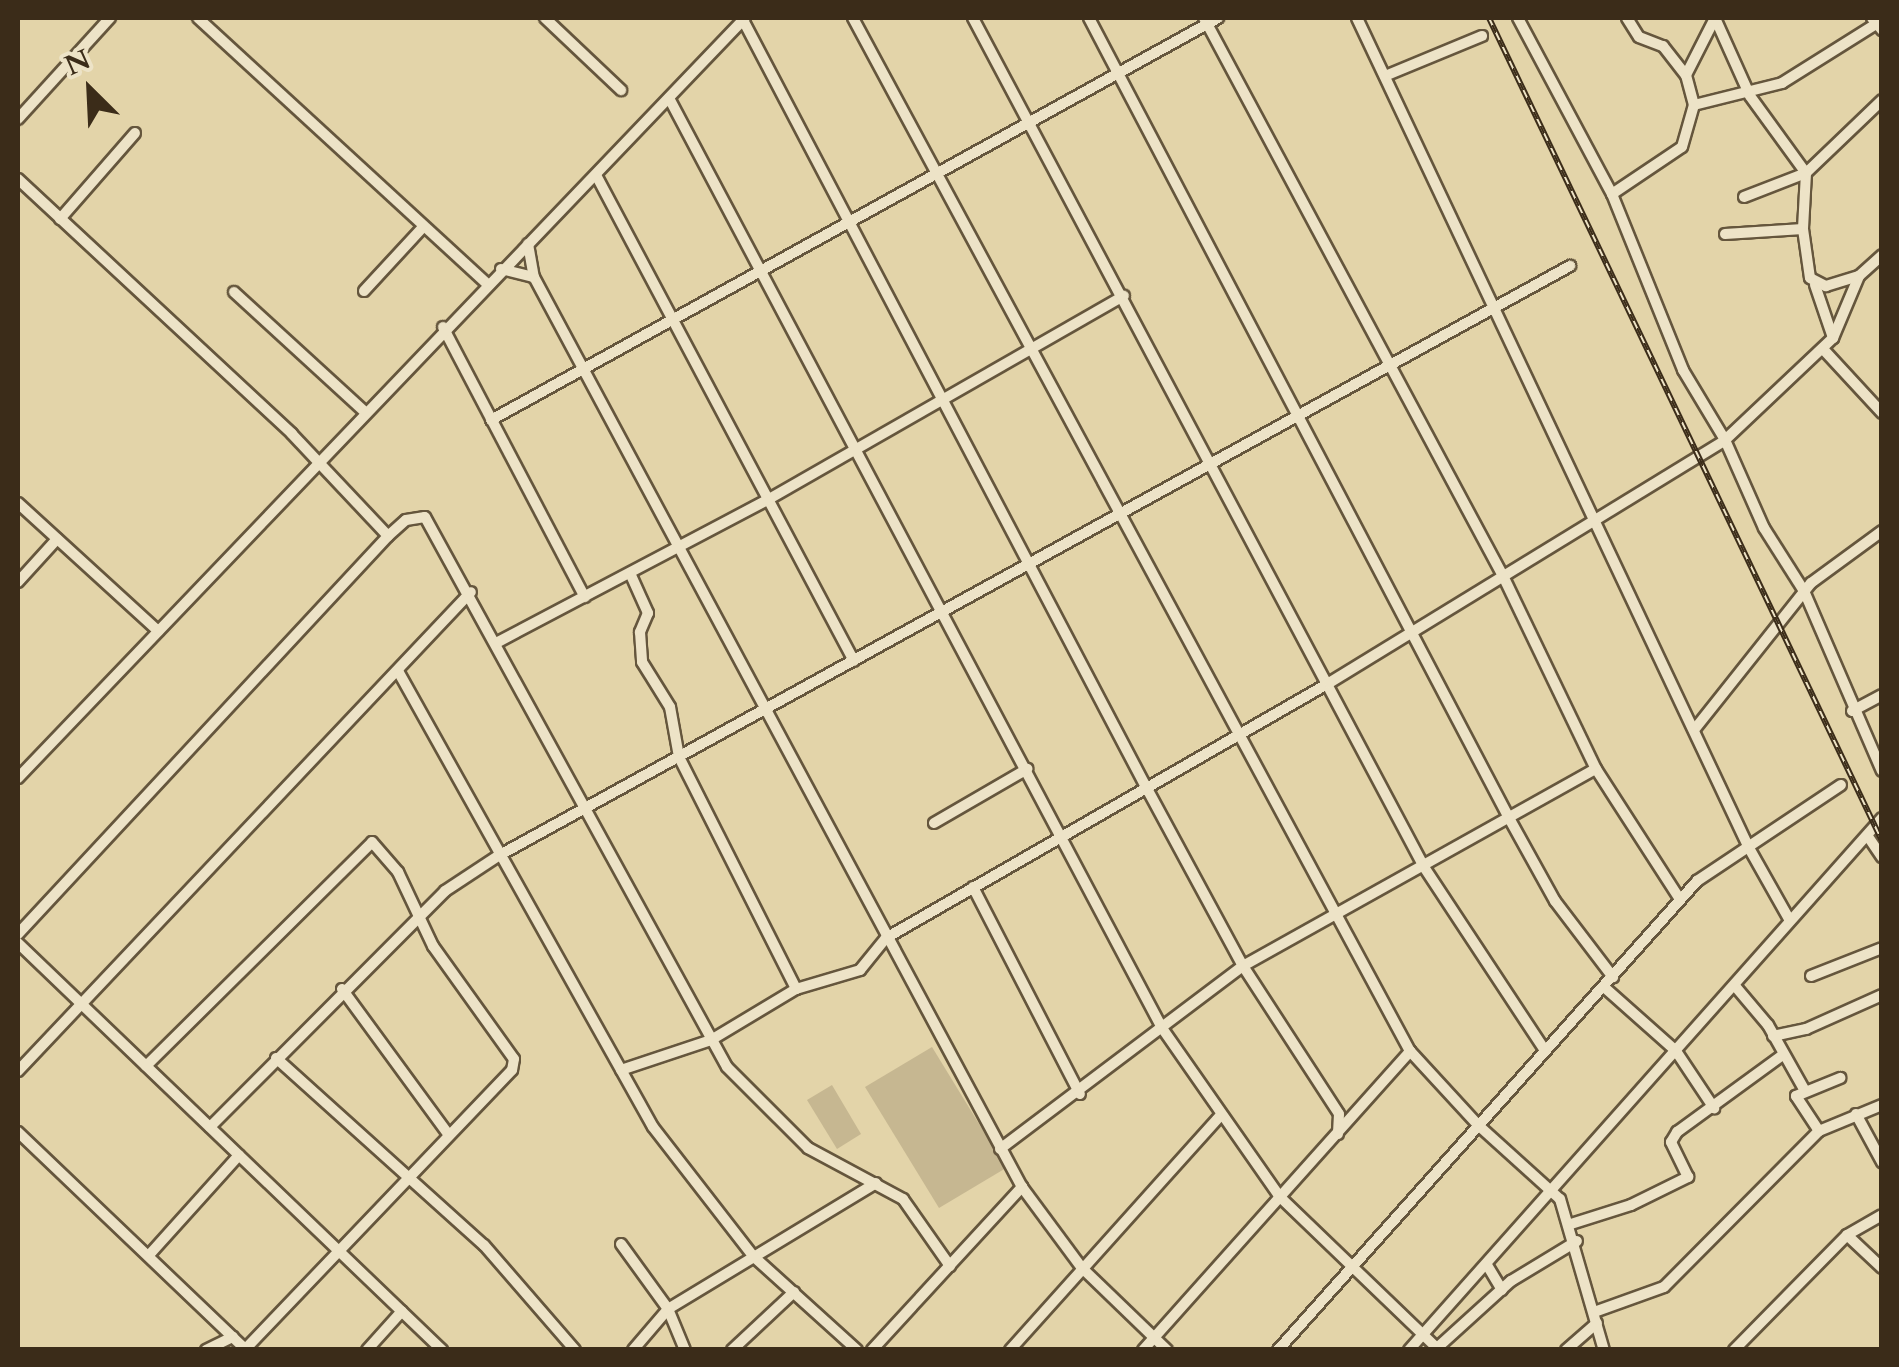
<!DOCTYPE html>
<style>
body{margin:0}
#map{position:relative;width:1899px;height:1367px;overflow:hidden;background:#e3d4a9;font-family:Cardo,serif}
div>[style]{position:absolute}
.green>*{inset:0;background:#c6b791}
.roads{filter:drop-shadow(2px 0 #65563d) drop-shadow(-2px 0 #65563d) drop-shadow(0 2px #65563d) drop-shadow(0 -2px #65563d)}
.street>*{height:10px;margin:-5px;padding:0 5px;transform-origin:5px;border-radius:5px;background:#ede3c7}
.rail>*{height:6px;margin-top:-3px;transform-origin:0;background:repeating-linear-gradient(90deg,#ede3c7 0 8px,#3b2c19 0 16px);box-sizing:border-box;border-block:2px solid #3b2c19}
span{translate:-50% -50%;white-space:nowrap;text-align:center;line-height:1.15;-webkit-text-stroke:9px #ede3c7;paint-order:stroke}
.frame{position:absolute;inset:0;border:20px solid #3b2c19;pointer-events:none}
.north{position:absolute;left:40px;top:40px;width:100px;height:100px;-webkit-text-stroke:8px #ede3c7;paint-order:stroke;rotate:336deg;font-size:28px;font-weight:700;line-height:40px;text-align:center;color:#3b2c19}
.north::after{content:'';display:block;margin:auto;width:35px;height:45px;background:#3b2c19;clip-path:polygon(50% 0,100% 100%,50% 72%,0 100%)}
</style>
<div id="map">
<div class="green">
<div style="clip-path:polygon(932px 1047px,1006px 1168px,939px 1208px,865px 1087px)"></div>
<div style="clip-path:polygon(832px 1085px,861px 1134px,837px 1149px,807px 1100px)"></div>
</div>
<div class="roads">
<div class="street">
<div style="left:198px;top:18px;width:391px;rotate:42.6deg"></div>
<div style="left:545px;top:18px;width:105px;rotate:43.5deg"></div>
<div style="left:853px;top:18px;width:1174px;rotate:61.67deg"></div>
<div style="left:1410px;top:1051px;width:100px;rotate:47.4deg"></div>
<div style="left:1478px;top:1125px;width:110px;rotate:42.1deg"></div>
<div style="left:1560px;top:1199px;width:157px;rotate:73.8deg"></div>
<div style="left:973px;top:18px;width:961px;rotate:62.02deg"></div>
<div style="left:1424px;top:867px;width:218px;rotate:56.6deg"></div>
<div style="left:1089px;top:18px;width:904px;rotate:62.3deg"></div>
<div style="left:1509px;top:818px;width:95px;rotate:61deg"></div>
<div style="left:1555px;top:901px;width:96px;rotate:52.7deg"></div>
<div style="left:1204px;top:18px;width:635px;rotate:61.82deg"></div>
<div style="left:1504px;top:578px;width:212px;rotate:64.3deg"></div>
<div style="left:1596px;top:769px;width:153px;rotate:57.2deg"></div>
<div style="left:1357px;top:18px;width:918px;rotate:64.72deg"></div>
<div style="left:1749px;top:848px;width:81px;rotate:60.6deg"></div>
<div style="left:1518px;top:18px;width:200px;rotate:61.9deg"></div>
<div style="left:1612px;top:194px;width:190px;rotate:68deg"></div>
<div style="left:1683px;top:370px;width:82px;rotate:59deg"></div>
<div style="left:1725px;top:440px;width:96px;rotate:66.1deg"></div>
<div style="left:1764px;top:528px;width:75px;rotate:57.6deg"></div>
<div style="left:1804px;top:591px;width:196px;rotate:66.6deg"></div>
<div style="left:1627px;top:18px;width:22px;rotate:58deg"></div>
<div style="left:1639px;top:37px;width:26px;rotate:21deg"></div>
<div style="left:1663px;top:46px;width:37px;rotate:52deg"></div>
<div style="left:1715px;top:18px;width:85px;rotate:65.8deg"></div>
<div style="left:1750px;top:96px;width:95px;rotate:54deg"></div>
<div style="left:1806px;top:173px;width:56px;rotate:93.1deg"></div>
<div style="left:1803px;top:229px;width:49px;rotate:81.9deg"></div>
<div style="left:1810px;top:278px;width:18px;rotate:27deg"></div>
<div style="left:1826px;top:286px;width:34px;rotate:-17deg"></div>
<div style="left:1872px;top:18px;width:16px;rotate:50deg"></div>
<div style="left:743px;top:20px;width:864px;rotate:62.28deg"></div>
<div style="left:1145px;top:785px;width:206px;rotate:61.6deg"></div>
<div style="left:1243px;top:966px;width:176px;rotate:57deg"></div>
<div style="left:1339px;top:1114px;width:20px;rotate:93deg"></div>
<div style="left:1385px;top:76px;width:105px;rotate:-22.4deg"></div>
<div style="left:669px;top:98px;width:1053px;rotate:62.07deg"></div>
<div style="left:1162px;top:1028px;width:206px;rotate:55.1deg"></div>
<div style="left:1280px;top:1197px;width:221px;rotate:43.9deg"></div>
<div style="left:1694px;top:105px;width:31px;rotate:-105deg"></div>
<div style="left:1686px;top:75px;width:64px;rotate:-63deg"></div>
<div style="left:18px;top:119px;width:137px;rotate:-47.7deg"></div>
<div style="left:596px;top:175px;width:550px;rotate:62.04deg"></div>
<div style="left:18px;top:179px;width:374px;rotate:42.9deg"></div>
<div style="left:292px;top:434px;width:140px;rotate:46.7deg"></div>
<div style="left:1612px;top:194px;width:84px;rotate:-33.9deg"></div>
<div style="left:1682px;top:147px;width:44px;rotate:-74.1deg"></div>
<div style="left:1694px;top:105px;width:91px;rotate:-14deg"></div>
<div style="left:1782px;top:83px;width:111px;rotate:-32.1deg"></div>
<div style="left:1744px;top:197px;width:66px;rotate:-21.2deg"></div>
<div style="left:1806px;top:173px;width:105px;rotate:-43.8deg"></div>
<div style="left:60px;top:219px;width:114px;rotate:-48.9deg"></div>
<div style="left:1725px;top:234px;width:78px;rotate:-3.7deg"></div>
<div style="left:528px;top:244px;width:34px;rotate:80deg"></div>
<div style="left:534px;top:277px;width:1033px;rotate:61.8deg"></div>
<div style="left:1022px;top:1187px;width:101px;rotate:53.5deg"></div>
<div style="left:1082px;top:1268px;width:118px;rotate:44deg"></div>
<div style="left:501px;top:269px;width:34px;rotate:14deg"></div>
<div style="left:1815px;top:285px;width:56px;rotate:71.2deg"></div>
<div style="left:364px;top:291px;width:88px;rotate:-47.3deg"></div>
<div style="left:234px;top:292px;width:179px;rotate:42.5deg"></div>
<div style="left:443px;top:327px;width:305px;rotate:62.3deg"></div>
<div style="left:1823px;top:349px;width:87px;rotate:47.3deg"></div>
<div style="left:491px;top:420px;width:831px;rotate:-28.94deg"></div>
<div style="left:18px;top:503px;width:190px;rotate:42.4deg"></div>
<div style="left:630px;top:573px;width:44px;rotate:65.8deg"></div>
<div style="left:648px;top:613px;width:21px;rotate:113deg"></div>
<div style="left:640px;top:632px;width:30px;rotate:86deg"></div>
<div style="left:642px;top:662px;width:53px;rotate:58.1deg"></div>
<div style="left:670px;top:707px;width:51px;rotate:79.8deg"></div>
<div style="left:679px;top:757px;width:260px;rotate:63.2deg"></div>
<div style="left:18px;top:582px;width:58px;rotate:-47.8deg"></div>
<div style="left:498px;top:642px;width:306px;rotate:-27.8deg"></div>
<div style="left:769px;top:499px;width:409px;rotate:-29.8deg"></div>
<div style="left:398px;top:671px;width:522px;rotate:60.79deg"></div>
<div style="left:653px;top:1127px;width:163px;rotate:52.2deg"></div>
<div style="left:753px;top:1256px;width:140px;rotate:42.1deg"></div>
<div style="left:1852px;top:711px;width:34px;rotate:-28deg"></div>
<div style="left:1694px;top:730px;width:188px;rotate:-51.5deg"></div>
<div style="left:1811px;top:583px;width:88px;rotate:-36.2deg"></div>
<div style="left:18px;top:778px;width:1052px;rotate:-46.27deg"></div>
<div style="left:934px;top:823px;width:108px;rotate:-30.1deg"></div>
<div style="left:1869px;top:838px;width:23px;rotate:56deg"></div>
<div style="left:973px;top:887px;width:233px;rotate:62.7deg"></div>
<div style="left:18px;top:934px;width:543px;rotate:-47.09deg"></div>
<div style="left:388px;top:536px;width:24px;rotate:-42deg"></div>
<div style="left:406px;top:520px;width:19px;rotate:-9deg"></div>
<div style="left:425px;top:517px;width:627px;rotate:61.23deg"></div>
<div style="left:727px;top:1067px;width:115px;rotate:45deg"></div>
<div style="left:808px;top:1148px;width:108px;rotate:28.2deg"></div>
<div style="left:903px;top:1199px;width:82px;rotate:55deg"></div>
<div style="left:18px;top:943px;width:588px;rotate:43.83deg"></div>
<div style="left:1811px;top:976px;width:76px;rotate:-21.5deg"></div>
<div style="left:1735px;top:986px;width:51px;rotate:49.8deg"></div>
<div style="left:1768px;top:1025px;width:76px;rotate:60.7deg"></div>
<div style="left:1604px;top:987px;width:96px;rotate:41.6deg"></div>
<div style="left:1676px;top:1051px;width:69px;rotate:56.3deg"></div>
<div style="left:342px;top:989px;width:180px;rotate:53.8deg"></div>
<div style="left:1773px;top:1036px;width:34px;rotate:-12deg"></div>
<div style="left:1806px;top:1029px;width:83px;rotate:-24.1deg"></div>
<div style="left:276px;top:1058px;width:280px;rotate:42deg"></div>
<div style="left:484px;top:1245px;width:139px;rotate:49.1deg"></div>
<div style="left:146px;top:1066px;width:318px;rotate:-44.7deg"></div>
<div style="left:372px;top:842px;width:40px;rotate:49deg"></div>
<div style="left:398px;top:872px;width:82px;rotate:64.7deg"></div>
<div style="left:433px;top:946px;width:139px;rotate:54.4deg"></div>
<div style="left:514px;top:1059px;width:11px;rotate:100deg"></div>
<div style="left:512px;top:1070px;width:388px;rotate:133.7deg"></div>
<div style="left:621px;top:1070px;width:95px;rotate:-18.4deg"></div>
<div style="left:711px;top:1040px;width:99px;rotate:-31deg"></div>
<div style="left:796px;top:989px;width:67px;rotate:-16.5deg"></div>
<div style="left:860px;top:970px;width:41px;rotate:-50.9deg"></div>
<div style="left:886px;top:938px;width:511px;rotate:-29.93deg"></div>
<div style="left:1329px;top:683px;width:465px;rotate:-31.5deg"></div>
<div style="left:1725px;top:440px;width:149px;rotate:-43.4deg"></div>
<div style="left:1833px;top:338px;width:67px;rotate:-67.2deg"></div>
<div style="left:1859px;top:276px;width:31px;rotate:-42deg"></div>
<div style="left:18px;top:1071px;width:659px;rotate:-46.6deg"></div>
<div style="left:1856px;top:1114px;width:55px;rotate:61.6deg"></div>
<div style="left:210px;top:1127px;width:333px;rotate:-45.1deg"></div>
<div style="left:445px;top:891px;width:64px;rotate:-33.4deg"></div>
<div style="left:498px;top:856px;width:1224px;rotate:-28.83deg"></div>
<div style="left:1819px;top:1131px;width:42px;rotate:-123.3deg"></div>
<div style="left:1796px;top:1096px;width:48px;rotate:-22.2deg"></div>
<div style="left:18px;top:1132px;width:314px;rotate:43.7deg"></div>
<div style="left:1000px;top:1149px;width:304px;rotate:-37deg"></div>
<div style="left:1243px;top:966px;width:404px;rotate:-29.2deg"></div>
<div style="left:1571px;top:1224px;width:63px;rotate:-17.6deg"></div>
<div style="left:1631px;top:1205px;width:64px;rotate:-26.2deg"></div>
<div style="left:1688px;top:1177px;width:39px;rotate:-116deg"></div>
<div style="left:1671px;top:1142px;width:12px;rotate:-59deg"></div>
<div style="left:1677px;top:1132px;width:132px;rotate:-36.1deg"></div>
<div style="left:1847px;top:1235px;width:48px;rotate:43.3deg"></div>
<div style="left:621px;top:1244px;width:80px;rotate:54.1deg"></div>
<div style="left:668px;top:1309px;width:44px;rotate:67.5deg"></div>
<div style="left:150px;top:1254px;width:133px;rotate:-48deg"></div>
<div style="left:1487px;top:1265px;width:29px;rotate:59deg"></div>
<div style="left:1597px;top:1311px;width:71px;rotate:-19.7deg"></div>
<div style="left:1664px;top:1287px;width:220px;rotate:-45.2deg"></div>
<div style="left:1819px;top:1131px;width:68px;rotate:-22.4deg"></div>
<div style="left:1437px;top:1348px;width:100px;rotate:-42.2deg"></div>
<div style="left:1511px;top:1281px;width:77px;rotate:-31.2deg"></div>
<div style="left:206px;top:1350px;width:30px;rotate:-26deg"></div>
<div style="left:367px;top:1350px;width:52px;rotate:-48.1deg"></div>
<div style="left:633px;top:1350px;width:54px;rotate:-49.5deg"></div>
<div style="left:668px;top:1309px;width:243px;rotate:-31.2deg"></div>
<div style="left:732px;top:1350px;width:85px;rotate:-43.1deg"></div>
<div style="left:872px;top:1350px;width:222px;rotate:-47.4deg"></div>
<div style="left:1010px;top:1350px;width:316px;rotate:-48.1deg"></div>
<div style="left:1143px;top:1350px;width:401px;rotate:-48.2deg"></div>
<div style="left:1278px;top:1350px;width:629px;rotate:-48.22deg"></div>
<div style="left:1697px;top:881px;width:173px;rotate:-33.7deg"></div>
<div style="left:1409px;top:1350px;width:712px;rotate:-48.36deg"></div>
<div style="left:1566px;top:1350px;width:41px;rotate:-41.1deg"></div>
<div style="left:1734px;top:1350px;width:161px;rotate:-45.5deg"></div>
<div style="left:1847px;top:1235px;width:40px;rotate:-29.7deg"></div>
</div>
</div>
<div class="rail">
<div style="left:1489px;top:18px;width:912px;rotate:64.47deg"></div>
</div>
<div class="frame"></div>
<div class="north">N</div>
</div>
